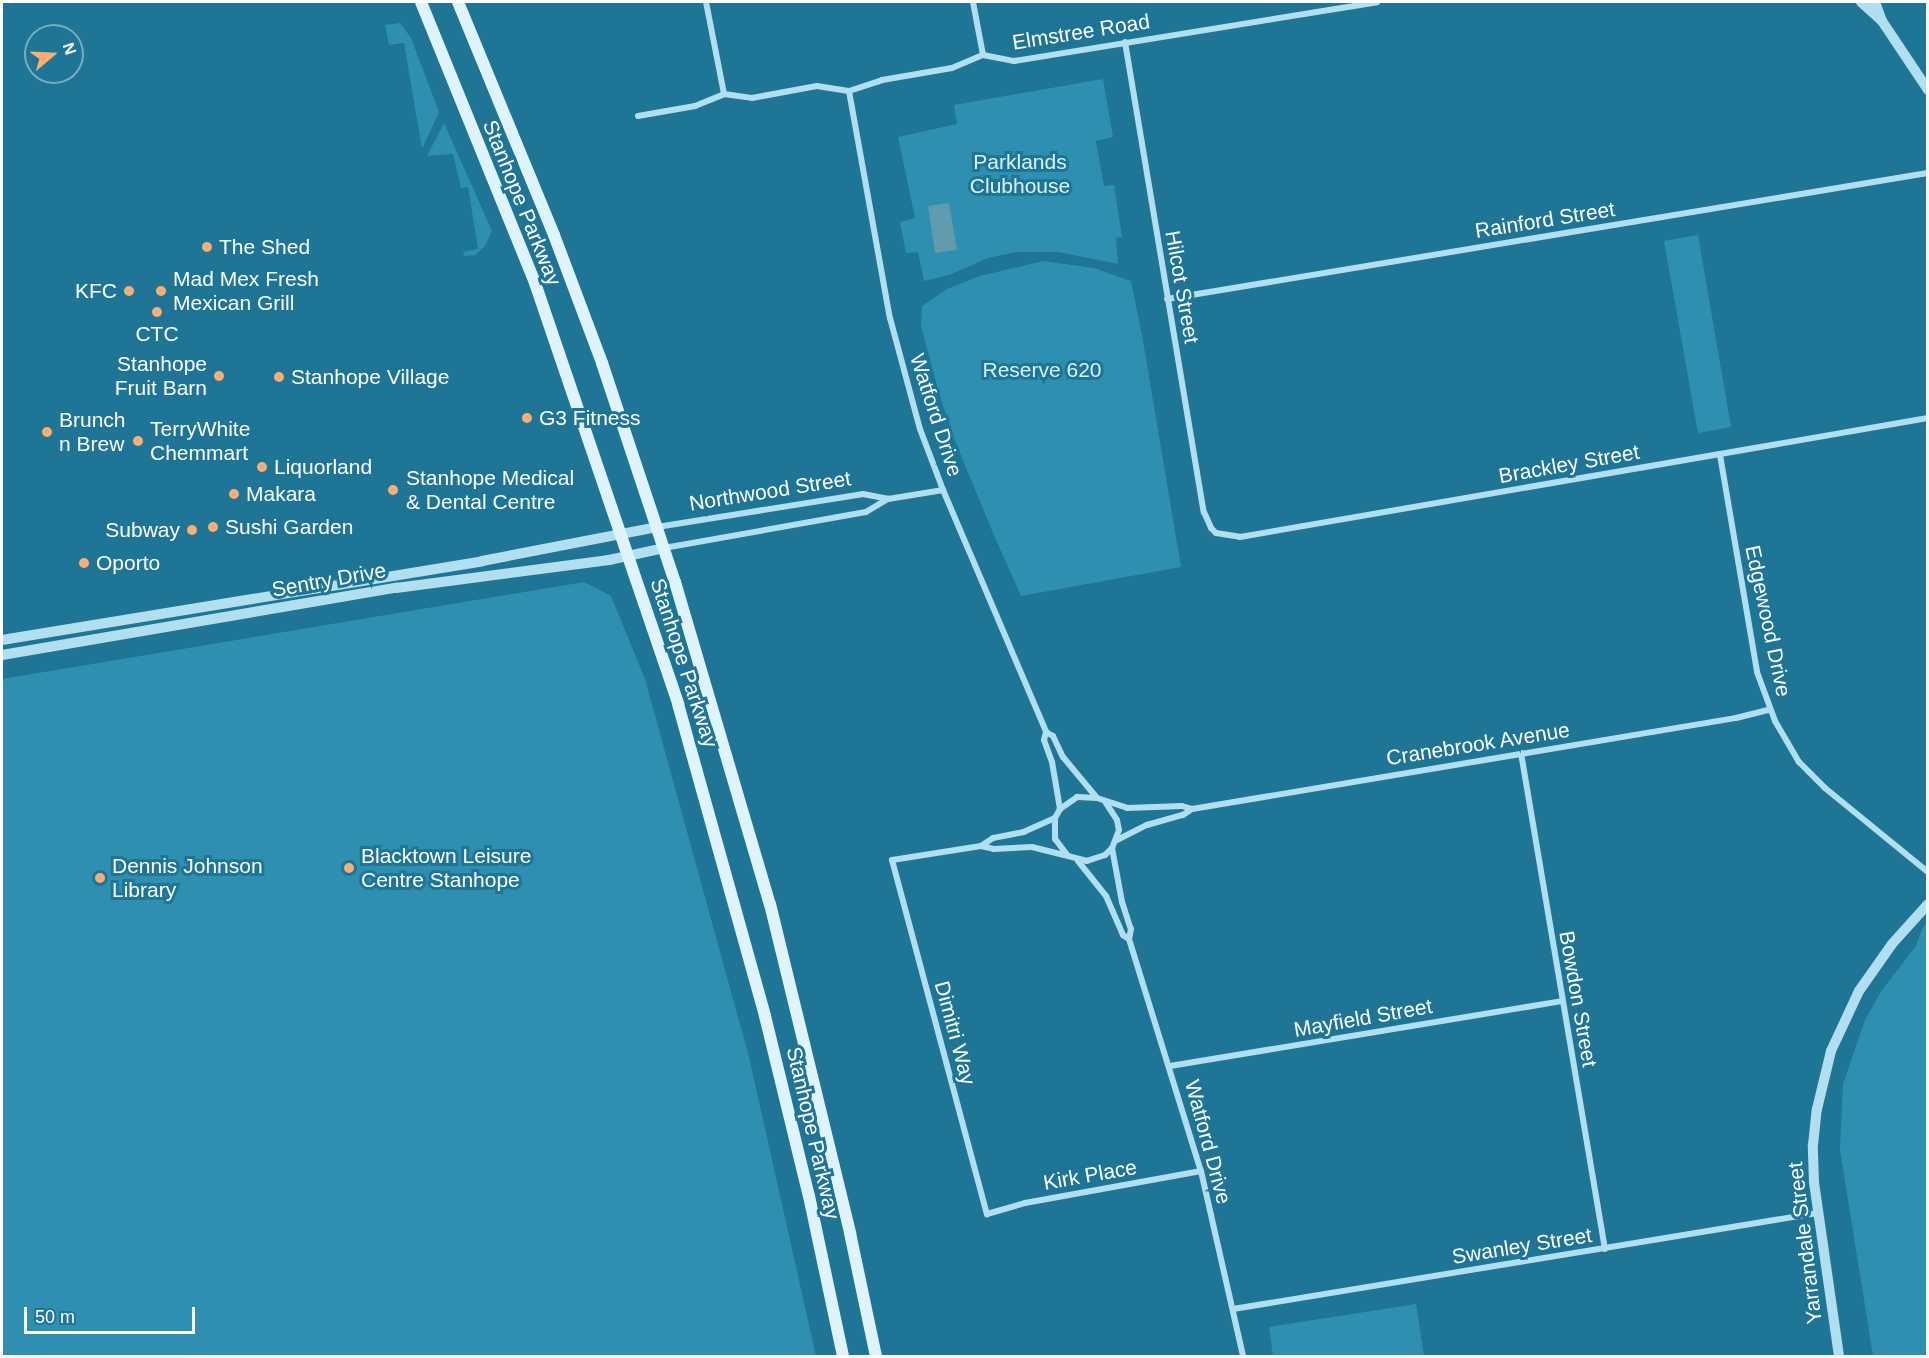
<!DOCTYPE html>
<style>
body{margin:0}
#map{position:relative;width:1929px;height:1358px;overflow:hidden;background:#1e7595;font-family:Helvetica,sans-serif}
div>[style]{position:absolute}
.green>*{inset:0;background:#2f8fb1}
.water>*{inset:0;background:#629aae}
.minor>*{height:6px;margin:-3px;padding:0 3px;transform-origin:3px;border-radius:3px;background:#b2dfef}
.tertiary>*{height:10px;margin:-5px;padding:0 5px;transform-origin:5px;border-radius:5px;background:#b2dfef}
.secondary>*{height:12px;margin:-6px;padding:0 6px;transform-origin:6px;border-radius:6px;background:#dff3fb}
.dots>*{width:16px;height:16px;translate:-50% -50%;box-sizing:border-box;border:3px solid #1e7595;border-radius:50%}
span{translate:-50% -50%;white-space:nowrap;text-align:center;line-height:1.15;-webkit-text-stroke:6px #1e7595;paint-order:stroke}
.street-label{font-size:21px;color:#fff}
.park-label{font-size:21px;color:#daf3fa}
.poi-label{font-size:21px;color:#fff}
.left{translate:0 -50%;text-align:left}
.right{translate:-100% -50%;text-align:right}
.frame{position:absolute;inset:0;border:3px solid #fff;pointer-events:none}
.north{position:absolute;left:24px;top:24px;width:60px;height:60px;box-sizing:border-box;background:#1e7595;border:2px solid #78acbf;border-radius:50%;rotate:71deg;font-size:16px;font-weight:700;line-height:24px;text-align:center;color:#fff}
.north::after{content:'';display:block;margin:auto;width:21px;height:27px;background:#fdac72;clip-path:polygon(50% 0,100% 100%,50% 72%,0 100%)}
.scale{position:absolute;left:24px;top:1307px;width:171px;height:27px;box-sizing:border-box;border:3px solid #fff;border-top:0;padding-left:8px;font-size:18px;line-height:21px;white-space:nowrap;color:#fff;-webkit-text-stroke:4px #1e7595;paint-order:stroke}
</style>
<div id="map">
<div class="green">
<div style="clip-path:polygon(400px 23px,411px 38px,439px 112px,422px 149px,404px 43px,389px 45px,385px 25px)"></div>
<div style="clip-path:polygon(1103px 79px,1113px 137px,1096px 141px,1104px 186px,1114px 185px,1122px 237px,1116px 238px,1118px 264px,1058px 252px,1016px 252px,988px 258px,949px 275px,924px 281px,918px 252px,906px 253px,900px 222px,915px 218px,898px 137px,957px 124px,954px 105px)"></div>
<div style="clip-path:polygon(444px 123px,492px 231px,485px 246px,475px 255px,464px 256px,463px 252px,478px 249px,468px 187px,461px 188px,453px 154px,427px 156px)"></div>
<div style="clip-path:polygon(1698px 235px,1731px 427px,1698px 433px,1664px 241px)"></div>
<div style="clip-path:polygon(1043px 261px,1094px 268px,1131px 281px,1142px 335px,1181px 567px,1021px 596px,993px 533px,953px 436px,938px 390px,921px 326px,922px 306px,947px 289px,980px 276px)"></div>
<div style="clip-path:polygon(584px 582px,611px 596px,645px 679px,749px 1057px,816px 1356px,2px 1356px,2px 679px)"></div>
<div style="clip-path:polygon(1927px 923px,1927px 1356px,1873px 1356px,1840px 1150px,1843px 1084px,1865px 1020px,1882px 990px,1916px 946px,1922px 929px)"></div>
<div style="clip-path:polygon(1416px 1304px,1424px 1356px,1273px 1356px,1269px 1327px)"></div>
</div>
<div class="water">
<div style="clip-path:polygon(949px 203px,957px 250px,935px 253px,928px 206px)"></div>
</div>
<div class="minor">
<div style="left:706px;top:2px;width:94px;rotate:78.9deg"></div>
<div style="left:973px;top:2px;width:54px;rotate:79.3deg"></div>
<div style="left:1125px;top:42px;width:477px;rotate:80.5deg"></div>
<div style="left:1204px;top:512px;width:17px;rotate:66deg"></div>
<div style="left:1211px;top:528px;width:7px;rotate:45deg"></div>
<div style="left:1216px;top:533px;width:24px;rotate:9deg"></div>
<div style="left:1240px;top:537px;width:698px;rotate:-9.81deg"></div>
<div style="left:849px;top:91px;width:231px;rotate:79.8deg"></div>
<div style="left:890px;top:318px;width:115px;rotate:74.9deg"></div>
<div style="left:920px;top:429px;width:65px;rotate:69.3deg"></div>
<div style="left:943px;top:490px;width:263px;rotate:66.9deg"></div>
<div style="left:1046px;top:732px;width:8px;rotate:30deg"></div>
<div style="left:1053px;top:736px;width:23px;rotate:65deg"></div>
<div style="left:1063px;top:757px;width:53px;rotate:50.3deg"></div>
<div style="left:638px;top:116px;width:58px;rotate:-10deg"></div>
<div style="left:695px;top:106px;width:31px;rotate:-22deg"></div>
<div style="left:724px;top:94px;width:28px;rotate:8deg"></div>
<div style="left:752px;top:98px;width:66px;rotate:-10.5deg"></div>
<div style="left:817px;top:86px;width:32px;rotate:9deg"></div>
<div style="left:849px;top:91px;width:35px;rotate:-18deg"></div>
<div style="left:882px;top:80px;width:71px;rotate:-9.7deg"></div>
<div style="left:952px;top:68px;width:34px;rotate:-23deg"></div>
<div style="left:983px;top:55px;width:32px;rotate:11deg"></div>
<div style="left:1014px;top:61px;width:368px;rotate:-9.2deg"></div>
<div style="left:1167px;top:299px;width:771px;rotate:-9.4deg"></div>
<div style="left:1720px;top:455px;width:220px;rotate:80.3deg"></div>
<div style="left:1757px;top:672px;width:52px;rotate:69.8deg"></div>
<div style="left:1775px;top:721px;width:48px;rotate:59.7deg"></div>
<div style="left:1799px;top:762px;width:37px;rotate:45deg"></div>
<div style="left:1825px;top:788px;width:133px;rotate:39.2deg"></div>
<div style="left:657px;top:527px;width:209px;rotate:-9.1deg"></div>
<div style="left:863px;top:494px;width:25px;rotate:11deg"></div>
<div style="left:888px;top:499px;width:56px;rotate:-9.3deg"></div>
<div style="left:664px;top:548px;width:205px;rotate:-10.1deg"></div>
<div style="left:866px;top:512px;width:26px;rotate:-31deg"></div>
<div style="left:1046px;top:732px;width:8px;rotate:104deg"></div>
<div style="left:1044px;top:740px;width:23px;rotate:70deg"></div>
<div style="left:1052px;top:762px;width:48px;rotate:80.3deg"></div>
<div style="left:1521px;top:753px;width:503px;rotate:80.39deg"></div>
<div style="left:1106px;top:803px;width:20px;rotate:57deg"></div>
<div style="left:1117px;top:820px;width:10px;rotate:79deg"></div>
<div style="left:1119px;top:830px;width:19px;rotate:111deg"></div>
<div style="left:1112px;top:848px;width:10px;rotate:135deg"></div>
<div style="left:1105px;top:855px;width:19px;rotate:162deg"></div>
<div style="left:1087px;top:861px;width:20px;rotate:-165deg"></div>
<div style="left:1068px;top:856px;width:21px;rotate:-127deg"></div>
<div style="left:1055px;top:839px;width:21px;rotate:-90deg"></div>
<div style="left:1055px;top:818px;width:10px;rotate:-61deg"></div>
<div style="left:1060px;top:809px;width:21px;rotate:-35deg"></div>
<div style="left:1077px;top:797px;width:20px;rotate:3deg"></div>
<div style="left:1097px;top:798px;width:32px;rotate:18deg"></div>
<div style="left:1127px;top:808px;width:55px;rotate:-2.1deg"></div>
<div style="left:1182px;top:806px;width:10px;rotate:17deg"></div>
<div style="left:1055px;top:818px;width:34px;rotate:156deg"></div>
<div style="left:1024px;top:832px;width:32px;rotate:169deg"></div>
<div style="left:993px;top:838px;width:14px;rotate:146deg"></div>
<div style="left:981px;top:846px;width:90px;rotate:171.1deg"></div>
<div style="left:892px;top:860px;width:367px;rotate:75deg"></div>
<div style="left:987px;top:1214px;width:40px;rotate:-16deg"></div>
<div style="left:1025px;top:1203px;width:179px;rotate:-10.3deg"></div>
<div style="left:1117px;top:840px;width:34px;rotate:-27deg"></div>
<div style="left:1147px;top:825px;width:37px;rotate:-16deg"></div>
<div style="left:1183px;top:815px;width:11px;rotate:-34deg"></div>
<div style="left:1192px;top:809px;width:552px;rotate:-9.5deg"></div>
<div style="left:1736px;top:718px;width:34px;rotate:-14deg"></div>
<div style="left:981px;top:846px;width:13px;rotate:13deg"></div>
<div style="left:994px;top:849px;width:38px;rotate:-3deg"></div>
<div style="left:1032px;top:847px;width:34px;rotate:14deg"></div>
<div style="left:1112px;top:848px;width:55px;rotate:79.5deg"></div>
<div style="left:1122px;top:902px;width:28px;rotate:72deg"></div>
<div style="left:1131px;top:929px;width:10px;rotate:101deg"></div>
<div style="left:1129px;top:939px;width:243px;rotate:72.8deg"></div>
<div style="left:1201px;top:1171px;width:190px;rotate:77.2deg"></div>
<div style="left:1078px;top:861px;width:45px;rotate:51.3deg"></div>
<div style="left:1106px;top:896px;width:43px;rotate:66.4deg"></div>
<div style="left:1123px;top:935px;width:7px;rotate:34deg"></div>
<div style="left:1170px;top:1066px;width:397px;rotate:-9.4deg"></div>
<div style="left:1233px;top:1309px;width:592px;rotate:-9.33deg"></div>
</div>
<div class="tertiary">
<div style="left:1861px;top:2px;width:28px;rotate:42deg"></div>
<div style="left:1882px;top:21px;width:83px;rotate:56.3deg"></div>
<div style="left:1875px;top:2px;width:20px;rotate:70deg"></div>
<div style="left:2px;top:640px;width:486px;rotate:-9.3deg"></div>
<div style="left:482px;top:561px;width:178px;rotate:-11deg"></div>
<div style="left:2px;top:655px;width:400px;rotate:-9.7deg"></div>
<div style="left:396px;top:588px;width:215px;rotate:-7.5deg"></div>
<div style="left:609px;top:560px;width:56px;rotate:-12.3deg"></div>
<div style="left:1839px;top:1356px;width:176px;rotate:-98.2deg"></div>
<div style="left:1814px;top:1182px;width:37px;rotate:-92deg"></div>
<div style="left:1813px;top:1145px;width:36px;rotate:-84deg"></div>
<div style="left:1817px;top:1109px;width:60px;rotate:-76.4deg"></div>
<div style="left:1831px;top:1051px;width:66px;rotate:-65deg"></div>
<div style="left:1859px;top:991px;width:57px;rotate:-54.9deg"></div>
<div style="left:1892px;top:944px;width:54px;rotate:-48deg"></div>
</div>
<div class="secondary">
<div style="left:421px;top:2px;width:300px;rotate:67.9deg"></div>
<div style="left:534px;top:280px;width:448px;rotate:71.2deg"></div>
<div style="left:678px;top:704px;width:324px;rotate:74.4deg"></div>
<div style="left:765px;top:1016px;width:185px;rotate:76.3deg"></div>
<div style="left:809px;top:1196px;width:164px;rotate:78deg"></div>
<div style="left:458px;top:2px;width:252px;rotate:67.6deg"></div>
<div style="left:554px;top:235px;width:137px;rotate:69.4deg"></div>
<div style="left:602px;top:363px;width:231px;rotate:71.6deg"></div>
<div style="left:675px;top:582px;width:336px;rotate:73.6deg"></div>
<div style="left:770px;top:904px;width:339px;rotate:76.3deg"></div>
<div style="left:850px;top:1233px;width:126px;rotate:78.1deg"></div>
</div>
<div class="dots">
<div style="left:207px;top:247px;background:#fdac72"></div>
<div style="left:129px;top:291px;background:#fdac72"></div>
<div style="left:161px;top:291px;background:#fdac72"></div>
<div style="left:157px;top:312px;background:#fdac72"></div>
<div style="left:219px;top:376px;background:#fdac72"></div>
<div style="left:279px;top:377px;background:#fdac72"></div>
<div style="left:527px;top:418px;background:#fdac72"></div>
<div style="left:47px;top:432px;background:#fdac72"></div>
<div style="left:138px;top:441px;background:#fdac72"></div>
<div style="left:262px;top:467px;background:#fdac72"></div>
<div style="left:393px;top:490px;background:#fdac72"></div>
<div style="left:234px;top:494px;background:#fdac72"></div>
<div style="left:213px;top:527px;background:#fdac72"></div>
<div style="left:192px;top:530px;background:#fdac72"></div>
<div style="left:84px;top:563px;background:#fdac72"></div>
<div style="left:349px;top:868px;background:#fdac72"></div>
<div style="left:100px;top:878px;background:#fdac72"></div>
</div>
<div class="street-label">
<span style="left:1081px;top:32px;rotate:-9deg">Elmstree Road</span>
<span style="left:522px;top:203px;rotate:68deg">Stanhope Parkway</span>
<span style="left:1545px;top:220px;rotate:-9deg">Rainford Street</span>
<span style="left:1182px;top:287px;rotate:80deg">Hilcot Street</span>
<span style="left:936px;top:415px;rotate:72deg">Watford Drive</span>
<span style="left:1569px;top:464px;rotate:-10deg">Brackley Street</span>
<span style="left:770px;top:491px;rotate:-9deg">Northwood Street</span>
<span style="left:329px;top:580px;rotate:-10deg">Sentry Drive</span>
<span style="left:1768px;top:621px;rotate:78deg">Edgewood Drive</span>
<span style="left:684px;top:663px;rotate:72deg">Stanhope Parkway</span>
<span style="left:1478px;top:744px;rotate:-9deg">Cranebrook Avenue</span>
<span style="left:1578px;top:999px;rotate:80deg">Bowdon Street</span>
<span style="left:1363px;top:1018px;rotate:-10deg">Mayfield Street</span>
<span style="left:955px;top:1033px;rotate:75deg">Dimitri Way</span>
<span style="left:813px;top:1133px;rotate:77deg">Stanhope Parkway</span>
<span style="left:1208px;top:1142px;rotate:75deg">Watford Drive</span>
<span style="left:1090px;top:1175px;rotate:-10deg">Kirk Place</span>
<span style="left:1805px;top:1243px;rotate:-97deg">Yarrandale Street</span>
<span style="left:1522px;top:1246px;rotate:-9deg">Swanley Street</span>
</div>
<div class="park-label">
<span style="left:1020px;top:174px">Parklands<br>Clubhouse</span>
<span style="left:1042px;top:370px">Reserve 620</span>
</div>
<div class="poi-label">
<span class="left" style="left:219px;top:247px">The Shed</span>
<span class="left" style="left:173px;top:291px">Mad Mex Fresh<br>Mexican Grill</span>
<span class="right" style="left:117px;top:291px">KFC</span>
<span style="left:157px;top:334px">CTC</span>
<span class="right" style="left:207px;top:376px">Stanhope<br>Fruit Barn</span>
<span class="left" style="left:291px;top:377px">Stanhope Village</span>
<span class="left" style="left:539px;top:418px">G3 Fitness</span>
<span class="left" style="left:59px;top:432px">Brunch<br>n Brew</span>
<span class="left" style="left:150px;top:441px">TerryWhite<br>Chemmart</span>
<span class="left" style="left:274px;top:467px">Liquorland</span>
<span class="left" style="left:406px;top:490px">Stanhope Medical<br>&amp; Dental Centre</span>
<span class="left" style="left:246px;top:494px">Makara</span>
<span class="left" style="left:225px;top:527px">Sushi Garden</span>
<span class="right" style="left:180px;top:530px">Subway</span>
<span class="left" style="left:96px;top:563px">Oporto</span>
<span class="left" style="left:361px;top:868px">Blacktown Leisure<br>Centre Stanhope</span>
<span class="left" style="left:112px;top:878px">Dennis Johnson<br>Library</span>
</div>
<div class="frame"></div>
<div class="north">N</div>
<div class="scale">50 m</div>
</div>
